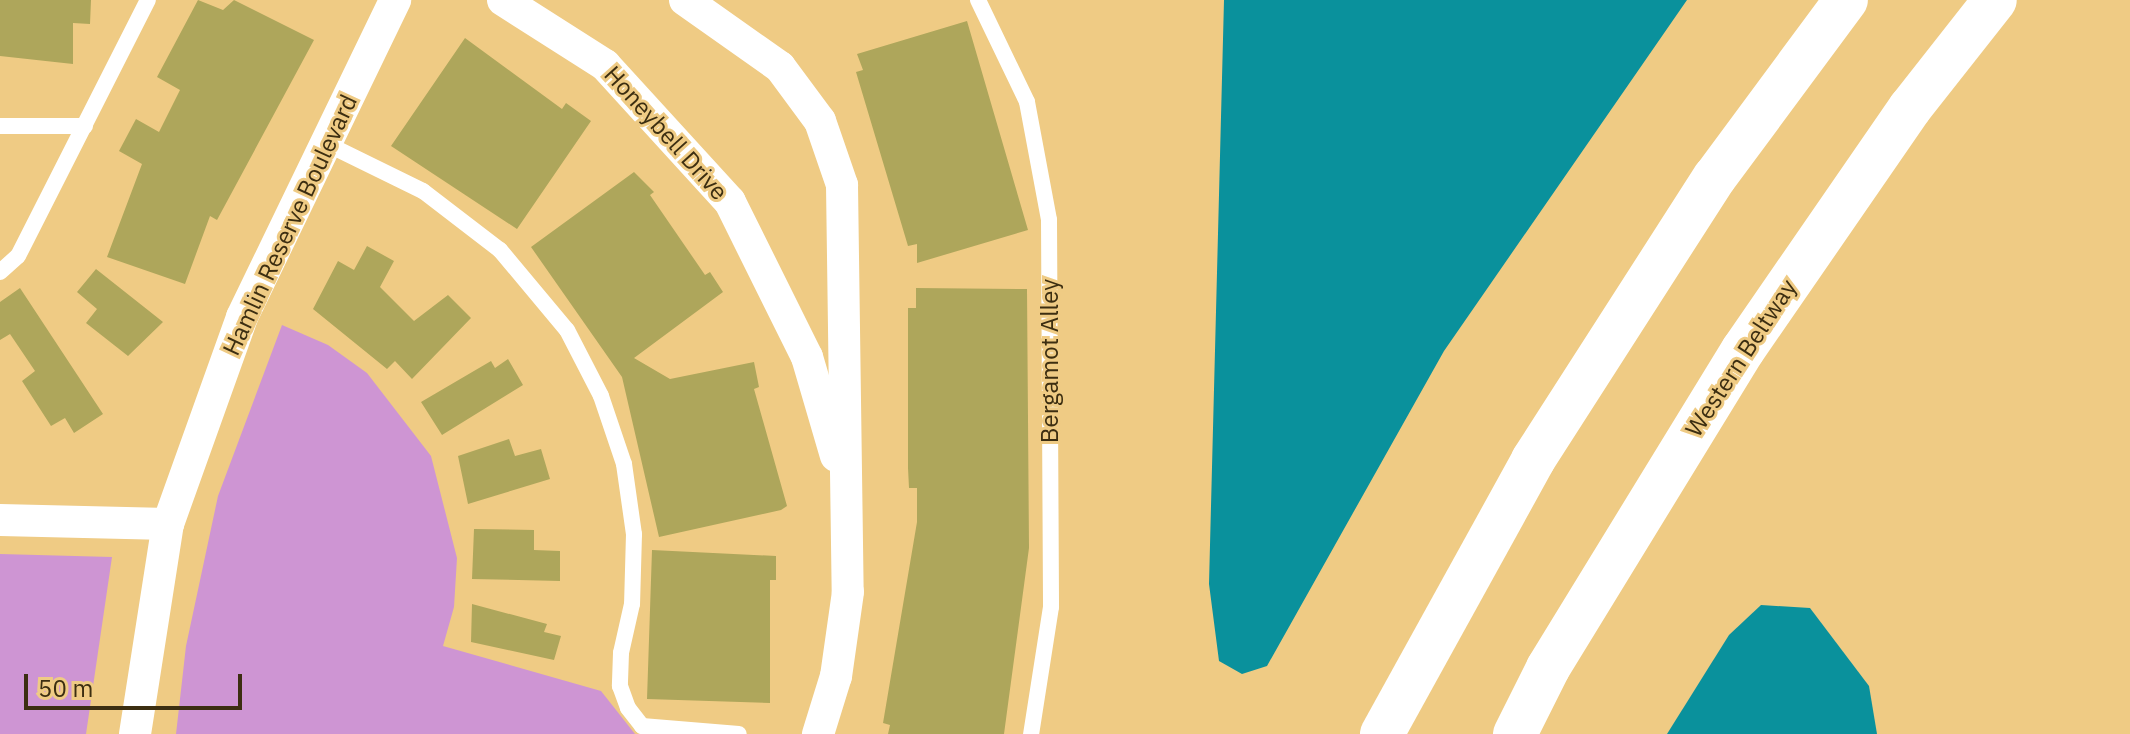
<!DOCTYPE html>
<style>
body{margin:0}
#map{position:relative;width:2130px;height:734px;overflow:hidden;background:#efcb84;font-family:"IBM Plex Sans",sans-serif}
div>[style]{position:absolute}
.green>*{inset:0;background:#ce95d3}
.water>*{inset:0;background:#0a919c}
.building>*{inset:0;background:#aea65b}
.service>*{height:16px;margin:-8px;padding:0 8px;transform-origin:8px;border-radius:8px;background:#fff}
.minor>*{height:32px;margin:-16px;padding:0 16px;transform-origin:16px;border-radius:16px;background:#fff}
.motorway>*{height:44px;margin:-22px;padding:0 22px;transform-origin:22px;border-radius:22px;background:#fff}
span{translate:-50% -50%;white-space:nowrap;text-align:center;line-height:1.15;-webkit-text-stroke:6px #efcb84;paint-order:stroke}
.street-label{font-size:24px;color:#3c2e11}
.scale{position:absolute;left:24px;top:674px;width:218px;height:36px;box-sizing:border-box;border:4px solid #3c2e11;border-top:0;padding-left:10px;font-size:24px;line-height:28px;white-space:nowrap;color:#3c2e11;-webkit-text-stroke:6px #efcb84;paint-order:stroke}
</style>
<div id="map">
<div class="green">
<div style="clip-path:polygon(282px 325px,328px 345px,367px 373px,431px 456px,457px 558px,454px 607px,443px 646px,601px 691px,635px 734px,176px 734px,186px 646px,218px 496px)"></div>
<div style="clip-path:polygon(0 554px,112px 557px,86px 734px,0 734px)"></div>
</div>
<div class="water">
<div style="clip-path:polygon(1224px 0,1687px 0,1444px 351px,1267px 666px,1242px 674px,1219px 661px,1209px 584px)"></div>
<div style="clip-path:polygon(1761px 605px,1810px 608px,1869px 686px,1877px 734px,1667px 734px,1729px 635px)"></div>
</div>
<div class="building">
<div style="clip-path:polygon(0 0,91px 0,90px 24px,73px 23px,73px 64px,0 56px)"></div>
<div style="clip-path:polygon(198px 0,223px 10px,234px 0,314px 40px,217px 220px,210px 216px,185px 284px,107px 257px,142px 164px,119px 151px,136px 119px,159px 132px,180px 90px,157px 77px)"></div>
<div style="clip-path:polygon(967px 21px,1028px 230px,917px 263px,917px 244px,908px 246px,856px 72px,863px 70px,857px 54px)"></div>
<div style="clip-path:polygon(465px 38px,562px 109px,566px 103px,591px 121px,517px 229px,391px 146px)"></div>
<div style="clip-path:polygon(634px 172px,654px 192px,650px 195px,705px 275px,710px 272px,723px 292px,634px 358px,670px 379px,754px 362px,759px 387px,754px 389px,787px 506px,781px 510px,659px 537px,622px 377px,531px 247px)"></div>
<div style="clip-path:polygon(367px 246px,394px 261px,380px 287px,414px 321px,448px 295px,471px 318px,412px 379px,395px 361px,387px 369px,313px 309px,338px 261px,354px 270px)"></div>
<div style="clip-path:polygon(96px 269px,163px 322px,128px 356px,86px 323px,97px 309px,77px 292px)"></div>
<div style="clip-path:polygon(20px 288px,103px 414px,74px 433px,65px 418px,51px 426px,22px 381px,35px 371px,10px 334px,0 340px,0 302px)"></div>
<div style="clip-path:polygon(916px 288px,1027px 289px,1029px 548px,1004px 734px,888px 734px,890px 725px,883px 723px,917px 522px,917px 488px,909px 488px,908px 468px,908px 308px,916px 308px)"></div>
<div style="clip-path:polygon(508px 359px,523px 385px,442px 435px,421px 402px,491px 361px,495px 368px)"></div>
<div style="clip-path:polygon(509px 439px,515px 456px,541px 449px,550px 479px,468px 504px,458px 456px)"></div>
<div style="clip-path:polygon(474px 529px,534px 530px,534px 550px,560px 551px,560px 581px,472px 579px)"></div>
<div style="clip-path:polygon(652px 550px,776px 556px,776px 580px,770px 580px,770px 703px,647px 699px)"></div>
<div style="clip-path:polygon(472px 604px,547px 624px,544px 632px,561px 636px,554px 660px,471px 642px)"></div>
</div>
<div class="service">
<div style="left:978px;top:0;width:113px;rotate:64.3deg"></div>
<div style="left:1027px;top:102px;width:120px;rotate:79.4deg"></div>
<div style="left:1049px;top:220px;width:387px;rotate:89.7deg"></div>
<div style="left:1051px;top:607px;width:129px;rotate:98.9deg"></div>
<div style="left:0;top:126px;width:85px"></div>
<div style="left:325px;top:143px;width:109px;rotate:26.1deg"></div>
<div style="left:423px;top:191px;width:97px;rotate:37.5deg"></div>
<div style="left:500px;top:250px;width:104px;rotate:50.1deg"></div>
<div style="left:567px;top:330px;width:74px;rotate:62.7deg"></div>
<div style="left:601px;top:396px;width:72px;rotate:71.3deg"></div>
<div style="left:624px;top:464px;width:71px;rotate:81.9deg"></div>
<div style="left:634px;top:534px;width:70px;rotate:91.6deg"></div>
<div style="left:632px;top:604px;width:50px;rotate:102.7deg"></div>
<div style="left:621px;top:653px;width:33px;rotate:92deg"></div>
<div style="left:620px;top:686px;width:23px;rotate:70deg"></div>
<div style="left:628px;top:708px;width:23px;rotate:52deg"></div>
<div style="left:642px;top:726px;width:97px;rotate:4.7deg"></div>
<div style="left:0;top:272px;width:24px;rotate:-42deg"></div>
<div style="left:18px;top:256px;width:287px;rotate:-63.1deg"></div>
</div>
<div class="minor">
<div style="left:503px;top:0;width:121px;rotate:32.5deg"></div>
<div style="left:605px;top:65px;width:185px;rotate:47.6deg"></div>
<div style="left:730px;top:202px;width:173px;rotate:63.6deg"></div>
<div style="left:807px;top:357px;width:103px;rotate:73.7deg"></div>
<div style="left:685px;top:0;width:116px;rotate:35.2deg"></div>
<div style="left:780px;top:67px;width:67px;rotate:53.5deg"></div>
<div style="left:820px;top:121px;width:68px;rotate:71deg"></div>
<div style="left:842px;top:185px;width:407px;rotate:89.2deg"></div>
<div style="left:848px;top:592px;width:85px;rotate:98.1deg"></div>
<div style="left:836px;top:676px;width:61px;rotate:107.2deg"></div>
<div style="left:0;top:520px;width:168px;rotate:1.4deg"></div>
<div style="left:135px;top:734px;width:213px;rotate:-81.1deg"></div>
<div style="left:168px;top:524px;width:220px;rotate:-70.3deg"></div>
<div style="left:242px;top:317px;width:352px;rotate:-64.2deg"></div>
</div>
<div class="motorway">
<div style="left:1382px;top:734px;width:313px;rotate:-61.1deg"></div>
<div style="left:1533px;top:460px;width:336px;rotate:-57.3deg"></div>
<div style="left:1715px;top:177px;width:220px;rotate:-53.5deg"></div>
<div style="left:1515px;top:734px;width:74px;rotate:-63.4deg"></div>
<div style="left:1548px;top:668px;width:373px;rotate:-58.5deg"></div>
<div style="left:1743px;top:350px;width:294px;rotate:-55.4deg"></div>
<div style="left:1910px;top:108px;width:137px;rotate:-51.8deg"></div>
</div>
<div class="street-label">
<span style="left:666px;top:133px;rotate:48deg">Honeybell Drive</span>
<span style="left:290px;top:225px;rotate:-65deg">Hamlin Reserve Boulevard</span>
<span style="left:1741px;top:358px;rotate:-57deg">Western Beltway</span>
<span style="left:1050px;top:361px;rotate:-90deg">Bergamot Alley</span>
</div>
<div class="scale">50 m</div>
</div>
